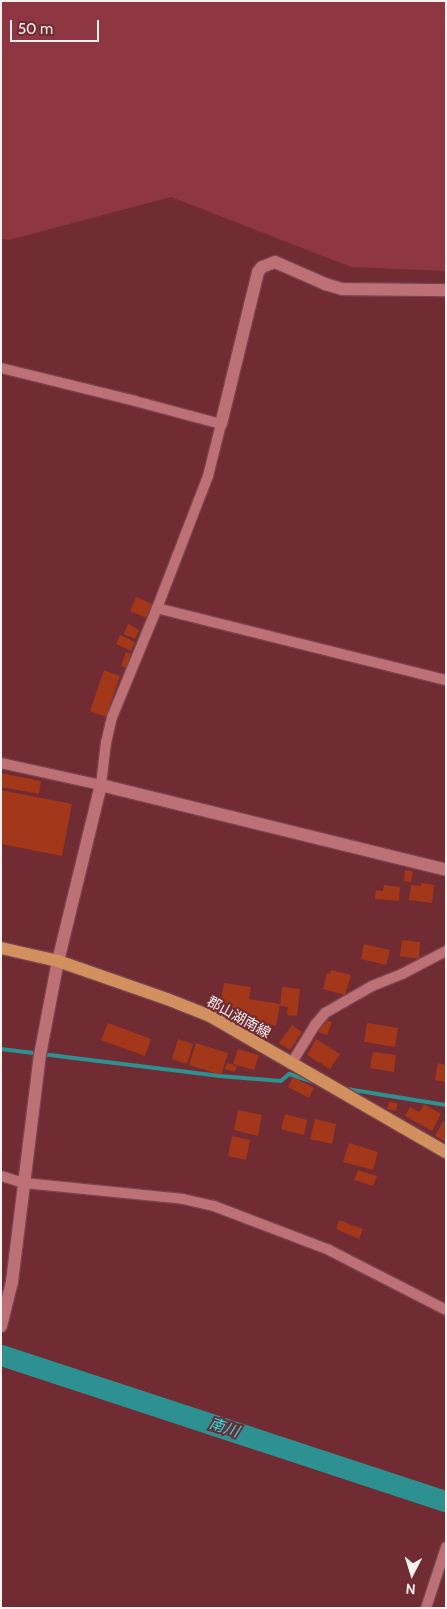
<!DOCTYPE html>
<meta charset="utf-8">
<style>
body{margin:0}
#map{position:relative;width:447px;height:1609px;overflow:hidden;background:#702b33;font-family:Cabin,"Noto Sans JP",sans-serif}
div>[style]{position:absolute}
.green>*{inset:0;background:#8e3742}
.stream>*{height:4px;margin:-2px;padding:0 2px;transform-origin:2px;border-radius:2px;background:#2e9191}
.river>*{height:21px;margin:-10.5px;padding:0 10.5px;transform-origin:10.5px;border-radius:10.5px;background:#2e9191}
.building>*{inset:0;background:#a2371a}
.roads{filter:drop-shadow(1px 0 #79444e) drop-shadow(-1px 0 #79444e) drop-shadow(0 1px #79444e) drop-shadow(0 -1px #79444e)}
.minor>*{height:10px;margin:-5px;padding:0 5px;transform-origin:5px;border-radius:5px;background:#bd7076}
.tertiary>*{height:12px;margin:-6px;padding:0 6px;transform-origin:6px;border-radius:6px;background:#bd7076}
.primary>*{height:12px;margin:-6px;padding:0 6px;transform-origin:6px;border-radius:6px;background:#d1905e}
span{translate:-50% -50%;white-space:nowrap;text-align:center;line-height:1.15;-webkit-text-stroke:4px #702b33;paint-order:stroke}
.street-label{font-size:14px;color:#f9f0f0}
.water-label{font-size:15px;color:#16e8e9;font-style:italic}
.frame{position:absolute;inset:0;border:2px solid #f9f0f0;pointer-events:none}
.north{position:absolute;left:387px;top:1549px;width:50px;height:50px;-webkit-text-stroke:4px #702b33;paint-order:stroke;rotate:185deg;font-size:14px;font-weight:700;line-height:20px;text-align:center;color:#f9f0f0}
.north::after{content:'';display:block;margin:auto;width:18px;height:22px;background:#f9f0f0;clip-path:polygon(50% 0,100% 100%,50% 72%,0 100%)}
.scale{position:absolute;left:10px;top:20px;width:89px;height:22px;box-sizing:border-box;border:2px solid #f9f0f0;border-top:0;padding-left:6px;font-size:15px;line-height:18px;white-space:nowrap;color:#f9f0f0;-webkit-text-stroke:4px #702b33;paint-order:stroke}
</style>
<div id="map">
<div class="green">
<div style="clip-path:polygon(1px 1px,446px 1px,446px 271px,351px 267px,171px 197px,9px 240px,1px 239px)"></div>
</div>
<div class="stream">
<div style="left:1px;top:1049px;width:221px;rotate:7deg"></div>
<div style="left:220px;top:1076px;width:61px;rotate:4.7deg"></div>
<div style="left:281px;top:1081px;width:11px;rotate:-41deg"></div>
<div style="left:289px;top:1074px;width:25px;rotate:18deg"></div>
<div style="left:347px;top:1089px;width:100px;rotate:9.2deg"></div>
</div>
<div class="river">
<div style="left:1px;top:1355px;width:468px;rotate:18.2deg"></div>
</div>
<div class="building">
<div style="clip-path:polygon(136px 597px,155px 605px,149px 619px,130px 611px)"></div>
<div style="clip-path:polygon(128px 624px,139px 630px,135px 639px,124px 634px)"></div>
<div style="clip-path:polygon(120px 635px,135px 642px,131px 651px,116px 644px)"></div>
<div style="clip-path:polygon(126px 652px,131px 654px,126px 668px,121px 666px)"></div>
<div style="clip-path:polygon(104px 670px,120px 676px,106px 717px,90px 711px)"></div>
<div style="clip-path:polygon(1px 773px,41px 781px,39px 794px,1px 787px)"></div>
<div style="clip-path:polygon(1px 790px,72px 804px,62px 856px,1px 844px)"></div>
<div style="clip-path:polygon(405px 870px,413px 871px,411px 882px,404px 881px)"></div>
<div style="clip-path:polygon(421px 883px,434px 885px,432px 903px,409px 900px,411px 885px,421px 886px)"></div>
<div style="clip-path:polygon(384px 885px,400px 887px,399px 901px,375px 899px,376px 890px,383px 891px)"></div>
<div style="clip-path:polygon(402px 940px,420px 942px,419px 959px,400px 956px)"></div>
<div style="clip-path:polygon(364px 944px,390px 950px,386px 965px,361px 959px)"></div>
<div style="clip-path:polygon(331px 970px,351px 975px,345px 995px,323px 989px,327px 973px,330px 974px)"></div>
<div style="clip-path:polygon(224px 983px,251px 987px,249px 999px,280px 1004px,276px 1026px,268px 1024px,266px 1033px,230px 1017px,231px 1007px,220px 1006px)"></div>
<div style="clip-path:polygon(282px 987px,300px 989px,297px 1016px,287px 1015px,288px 1007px,280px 1006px)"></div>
<div style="clip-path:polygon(326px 1020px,332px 1022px,327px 1035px,318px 1032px)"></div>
<div style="clip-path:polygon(108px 1023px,151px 1039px,145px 1056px,101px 1040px)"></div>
<div style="clip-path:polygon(367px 1023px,398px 1028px,395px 1047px,364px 1042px)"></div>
<div style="clip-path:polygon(292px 1025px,302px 1032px,290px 1050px,279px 1043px)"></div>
<div style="clip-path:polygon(178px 1039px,193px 1044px,187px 1064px,172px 1059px)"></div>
<div style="clip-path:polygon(316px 1039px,340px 1054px,330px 1069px,307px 1055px)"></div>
<div style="clip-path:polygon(196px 1043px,228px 1053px,221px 1075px,189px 1065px)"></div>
<div style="clip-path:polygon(238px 1049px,259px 1055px,254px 1070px,233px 1064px)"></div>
<div style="clip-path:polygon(373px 1052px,396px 1055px,394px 1072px,370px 1068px)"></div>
<div style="clip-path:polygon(227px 1063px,237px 1066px,235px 1072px,225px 1069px)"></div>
<div style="clip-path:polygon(438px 1063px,446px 1065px,446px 1082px,435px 1080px)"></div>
<div style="clip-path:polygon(293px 1077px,314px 1088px,309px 1098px,288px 1087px)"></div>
<div style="clip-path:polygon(389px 1102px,397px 1103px,396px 1111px,387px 1109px)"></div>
<div style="clip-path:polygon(424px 1104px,441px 1114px,432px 1131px,405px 1116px,410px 1107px,419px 1112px)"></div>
<div style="clip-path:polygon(238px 1110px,262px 1115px,258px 1136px,234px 1130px)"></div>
<div style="clip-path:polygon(285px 1114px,307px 1120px,304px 1135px,281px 1129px)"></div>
<div style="clip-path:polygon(315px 1119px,336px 1124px,332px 1144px,310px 1139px)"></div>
<div style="clip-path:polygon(443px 1121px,446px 1122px,446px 1142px,435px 1136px)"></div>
<div style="clip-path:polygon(232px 1136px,250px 1140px,246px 1160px,228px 1156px)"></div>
<div style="clip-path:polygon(349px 1143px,378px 1152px,373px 1170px,343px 1162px)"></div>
<div style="clip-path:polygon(358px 1170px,377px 1176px,373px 1186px,354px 1180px)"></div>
<div style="clip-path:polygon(339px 1220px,363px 1229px,359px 1239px,336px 1229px)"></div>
</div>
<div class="roads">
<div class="minor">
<div style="left:1px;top:368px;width:138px;rotate:13.8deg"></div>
<div style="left:135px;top:401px;width:89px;rotate:15deg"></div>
<div style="left:221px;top:424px;width:54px;rotate:104deg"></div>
<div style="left:208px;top:476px;width:142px;rotate:111.1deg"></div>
<div style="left:157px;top:608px;width:118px;rotate:112.4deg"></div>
<div style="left:112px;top:717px;width:26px;rotate:103deg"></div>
<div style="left:106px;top:742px;width:43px;rotate:96.6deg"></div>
<div style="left:101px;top:785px;width:102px;rotate:-167.6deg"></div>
<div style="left:157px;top:608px;width:298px;rotate:14deg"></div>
<div style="left:291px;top:1064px;width:46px;rotate:-58.4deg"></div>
<div style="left:315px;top:1025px;width:16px;rotate:-50deg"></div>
<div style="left:325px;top:1013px;width:54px;rotate:-29.9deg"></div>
<div style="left:372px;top:986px;width:32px;rotate:-22deg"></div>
<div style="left:402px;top:974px;width:50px;rotate:-27.6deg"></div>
<div style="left:1px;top:1176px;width:24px;rotate:17deg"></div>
<div style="left:24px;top:1183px;width:160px;rotate:5.7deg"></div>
<div style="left:183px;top:1199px;width:32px;rotate:13deg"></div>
<div style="left:214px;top:1206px;width:123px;rotate:20.9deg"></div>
<div style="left:329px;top:1250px;width:131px;rotate:27.1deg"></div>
<div style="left:426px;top:1608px;width:64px;rotate:-71.8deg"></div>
</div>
<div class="tertiary">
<div style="left:221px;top:424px;width:156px;rotate:-76.3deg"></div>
<div style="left:258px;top:272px;width:6px;rotate:-51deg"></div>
<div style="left:262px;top:267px;width:14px;rotate:-21deg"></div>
<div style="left:275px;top:262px;width:55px;rotate:23.7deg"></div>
<div style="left:325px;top:284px;width:18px;rotate:16deg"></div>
<div style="left:342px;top:289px;width:104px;rotate:0.6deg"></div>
<div style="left:1px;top:1326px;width:45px;rotate:-76deg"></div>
<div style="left:12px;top:1282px;width:229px;rotate:-83deg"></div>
<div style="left:40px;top:1055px;width:96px;rotate:-79.2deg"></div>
<div style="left:58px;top:961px;width:181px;rotate:-76.3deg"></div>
<div style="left:101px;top:785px;width:355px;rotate:13.8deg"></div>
</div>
<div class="primary">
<div style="left:1px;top:948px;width:58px;rotate:12.8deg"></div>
<div style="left:58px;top:961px;width:115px;rotate:19.2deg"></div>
<div style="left:167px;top:999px;width:46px;rotate:21.6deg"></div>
<div style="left:210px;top:1016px;width:272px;rotate:30deg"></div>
</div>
</div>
<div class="street-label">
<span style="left:239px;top:1017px;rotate:29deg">郡山湖南線</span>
</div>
<div class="water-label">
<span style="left:224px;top:1428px;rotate:18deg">南川</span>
</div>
<div class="frame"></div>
<div class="north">N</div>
<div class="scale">50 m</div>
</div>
